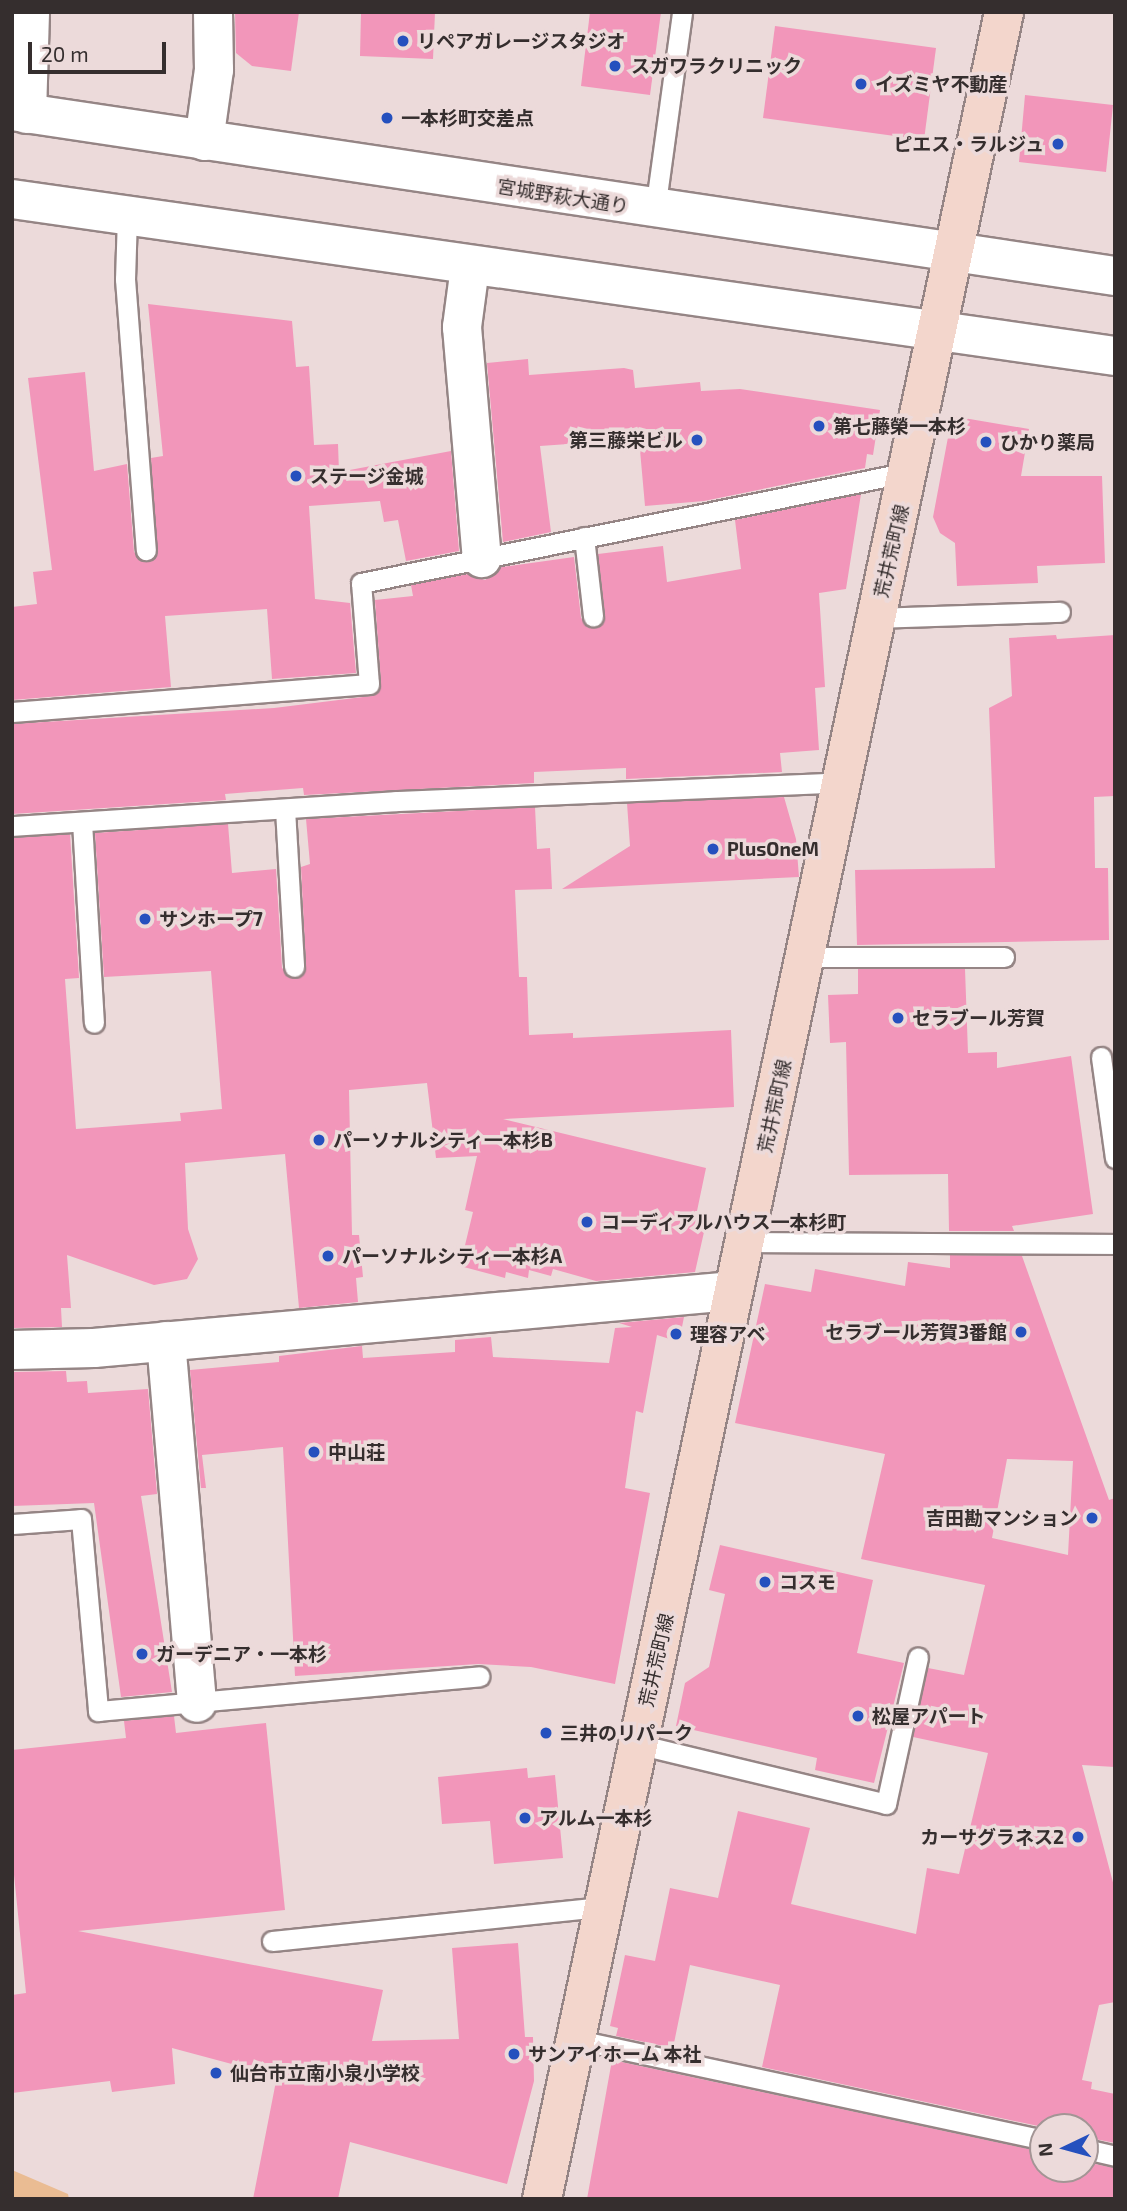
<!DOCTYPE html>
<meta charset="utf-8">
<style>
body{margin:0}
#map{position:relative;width:1127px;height:2211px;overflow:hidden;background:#ecdada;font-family:"Exo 2","Noto Sans JP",sans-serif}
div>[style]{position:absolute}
.green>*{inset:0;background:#eabc93}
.building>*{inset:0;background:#f296ba}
.roads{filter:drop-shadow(2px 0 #958585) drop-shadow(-2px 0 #958585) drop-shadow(0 2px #958585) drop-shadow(0 -2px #958585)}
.service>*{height:19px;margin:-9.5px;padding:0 9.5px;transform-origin:9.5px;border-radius:9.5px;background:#fff}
.minor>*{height:38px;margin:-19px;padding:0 19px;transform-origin:19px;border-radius:19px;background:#fff}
.tertiary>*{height:38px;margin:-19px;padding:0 19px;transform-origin:19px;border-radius:19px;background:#fff}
.secondary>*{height:38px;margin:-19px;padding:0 19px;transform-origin:19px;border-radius:19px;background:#f3d6cc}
.dots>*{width:19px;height:19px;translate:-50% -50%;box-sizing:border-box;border:4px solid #ecdada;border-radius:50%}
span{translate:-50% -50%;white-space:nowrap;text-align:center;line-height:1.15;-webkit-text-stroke:7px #ecdada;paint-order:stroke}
.poi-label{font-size:19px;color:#352e2e;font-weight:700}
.left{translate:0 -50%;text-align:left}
.right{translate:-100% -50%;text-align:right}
.street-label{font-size:19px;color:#352e2e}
.frame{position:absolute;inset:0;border:14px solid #352e2e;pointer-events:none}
.north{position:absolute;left:1029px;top:2113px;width:70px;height:70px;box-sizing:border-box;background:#ecdada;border:2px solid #a39595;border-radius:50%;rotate:265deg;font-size:19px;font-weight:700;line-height:28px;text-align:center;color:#352e2e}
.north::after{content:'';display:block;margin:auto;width:24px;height:32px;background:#2550be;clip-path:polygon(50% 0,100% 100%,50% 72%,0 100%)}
.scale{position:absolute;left:28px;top:42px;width:138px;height:32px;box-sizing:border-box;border:4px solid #352e2e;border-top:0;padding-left:9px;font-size:21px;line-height:24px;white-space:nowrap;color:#352e2e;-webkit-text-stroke:5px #ecdada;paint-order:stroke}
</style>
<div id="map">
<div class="green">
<div style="clip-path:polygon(12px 2170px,68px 2194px,69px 2199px,12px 2199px)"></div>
</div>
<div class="building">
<div style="clip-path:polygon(235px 12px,299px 12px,291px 71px,252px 66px,236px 53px)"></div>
<div style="clip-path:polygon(361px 12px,435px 12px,433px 59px,360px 56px)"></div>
<div style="clip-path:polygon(590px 12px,661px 12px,650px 95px,581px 86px)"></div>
<div style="clip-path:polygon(775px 26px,936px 48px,924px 140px,763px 118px)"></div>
<div style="clip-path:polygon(1025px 95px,1113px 105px,1106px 172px,1019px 162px)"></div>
<div style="clip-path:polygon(148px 304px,292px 321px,296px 367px,309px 366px,314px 445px,338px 444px,339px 472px,451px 451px,459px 551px,406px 561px,398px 520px,384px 522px,380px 501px,309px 506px,315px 599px,350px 603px,356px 673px,272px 679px,267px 609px,165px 616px,171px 687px,12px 700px,12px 607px,37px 604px,33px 572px,52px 570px,28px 378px,85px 372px,94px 471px,127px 464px,134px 552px,146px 562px,157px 555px,151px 458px,163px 456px)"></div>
<div style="clip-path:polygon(528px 359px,529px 375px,624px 368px,633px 370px,635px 388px,700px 382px,701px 391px,740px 389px,880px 410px,873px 455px,867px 454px,865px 468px,704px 501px,645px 506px,639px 439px,540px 446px,551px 532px,503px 542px,487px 363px)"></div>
<div style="clip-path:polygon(952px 416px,1029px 429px,1021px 476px,1102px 476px,1105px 563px,1037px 566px,1038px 583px,957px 586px,955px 543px,940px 533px,933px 517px)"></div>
<div style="clip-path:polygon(861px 494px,846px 589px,819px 593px,825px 687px,815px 688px,819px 750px,780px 753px,782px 772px,626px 779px,626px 768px,534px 772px,534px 783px,304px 795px,303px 788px,225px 794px,226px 800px,12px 814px,12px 724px,274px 708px,371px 696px,381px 683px,375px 600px,413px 596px,411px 585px,468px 574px,485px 580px,502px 567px,574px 557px,581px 618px,595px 628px,605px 615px,598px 554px,663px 546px,667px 582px,741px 569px,735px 520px)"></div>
<div style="clip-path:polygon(1056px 635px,1057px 639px,1115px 635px,1115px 796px,1094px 797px,1095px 868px,1108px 868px,1109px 940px,857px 945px,855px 870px,995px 868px,989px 708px,1012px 696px,1009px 638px)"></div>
<div style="clip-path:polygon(784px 797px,796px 839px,799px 877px,562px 889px,630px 846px,627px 803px)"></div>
<div style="clip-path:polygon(535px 807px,537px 849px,550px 848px,552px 889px,515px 890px,519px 977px,527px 977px,529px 1035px,573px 1033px,573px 1038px,731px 1030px,734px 1107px,503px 1119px,706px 1168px,697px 1211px,705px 1213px,704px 1232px,695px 1272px,596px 1281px,553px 1269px,551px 1276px,529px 1270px,528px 1278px,506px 1272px,505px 1278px,460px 1266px,473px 1212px,465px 1210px,477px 1156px,436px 1158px,427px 1083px,349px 1090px,352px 1235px,359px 1235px,363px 1277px,356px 1278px,358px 1302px,299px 1308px,285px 1154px,185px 1163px,188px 1229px,198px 1259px,187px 1279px,154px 1285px,67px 1255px,71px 1308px,61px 1308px,62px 1327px,12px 1328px,12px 838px,70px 834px,79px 978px,65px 979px,76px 1129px,181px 1121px,180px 1113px,222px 1109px,211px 971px,104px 977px,95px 833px,228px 824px,232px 873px,276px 869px,282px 968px,295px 979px,306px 966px,301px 867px,310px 864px,306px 819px)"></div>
<div style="clip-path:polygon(858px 969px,965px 969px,968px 1053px,997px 1052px,997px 1068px,1071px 1056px,1093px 1214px,1012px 1226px,1014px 1231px,949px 1231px,948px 1174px,849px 1175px,846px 1042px,830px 1043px,828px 995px,858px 994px)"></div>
<div style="clip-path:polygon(evenodd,950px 1255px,1022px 1256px,1109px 1500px,1115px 1498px,1115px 1767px,1082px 1765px,1115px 1890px,1115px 2002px,1099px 2005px,1082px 2080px,1092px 2082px,1091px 2089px,1115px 2094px,1115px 2143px,1085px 2137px,1085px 2127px,1043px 2127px,762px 2067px,780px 1985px,690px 1965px,673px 2048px,616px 2036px,618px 2028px,610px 2026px,625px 1955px,655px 1961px,670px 1888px,718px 1898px,738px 1811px,810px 1828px,791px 1904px,916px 1934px,927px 1868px,959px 1874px,988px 1753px,913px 1737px,928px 1668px,964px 1675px,985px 1585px,861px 1559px,885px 1454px,735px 1423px,765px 1284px,811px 1292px,815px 1269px,905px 1286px,908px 1262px,950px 1268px,950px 1255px,1007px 1459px,1073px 1461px,1068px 1555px,992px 1538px,1007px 1459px)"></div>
<div style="clip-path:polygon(684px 1317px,679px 1342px,657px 1335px,643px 1413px,636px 1411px,625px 1488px,650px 1493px,615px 1684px,531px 1667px,478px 1664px,295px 1676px,283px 1447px,202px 1455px,206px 1488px,201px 1488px,190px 1370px,279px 1362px,279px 1356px,362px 1346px,363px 1358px,455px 1352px,455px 1340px,491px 1337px,493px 1357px,609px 1363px,615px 1328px,632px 1327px,619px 1323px)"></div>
<div style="clip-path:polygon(66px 1371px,67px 1382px,87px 1381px,88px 1393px,148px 1389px,157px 1494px,141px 1496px,172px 1692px,121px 1697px,94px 1503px,12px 1506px,12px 1372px)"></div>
<div style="clip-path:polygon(720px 1545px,873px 1580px,857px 1653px,904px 1663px,874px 1783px,815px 1770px,817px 1758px,676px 1726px,685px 1683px,709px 1667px,725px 1594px,709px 1590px)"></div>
<div style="clip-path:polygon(174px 1716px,176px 1733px,266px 1723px,285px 1910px,78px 1931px,383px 1990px,372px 2041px,459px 2039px,452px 1948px,518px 1943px,525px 2037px,533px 2037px,534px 2081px,507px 2184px,350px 2142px,338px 2199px,253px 2199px,277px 2076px,172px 2048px,175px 2084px,112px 2092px,110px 2081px,12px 2093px,12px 1995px,26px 1993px,12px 1855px,12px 1750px,126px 1738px,124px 1721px)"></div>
<div style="clip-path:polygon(527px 1768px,528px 1778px,555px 1775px,563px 1858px,494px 1864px,490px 1821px,442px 1824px,438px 1777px)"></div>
<div style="clip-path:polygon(612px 2060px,1043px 2152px,1043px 2169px,1085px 2169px,1085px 2162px,1115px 2168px,1115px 2199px,587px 2199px)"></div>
</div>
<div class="roads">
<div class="service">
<div style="left:655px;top:210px;width:200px;rotate:-82.2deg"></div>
<div style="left:127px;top:216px;width:63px;rotate:91.8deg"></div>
<div style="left:125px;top:279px;width:272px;rotate:85.6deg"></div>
<div style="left:584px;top:537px;width:80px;rotate:83.5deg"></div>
<div style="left:876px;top:618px;width:184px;rotate:-1.9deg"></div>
<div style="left:12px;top:712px;width:358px;rotate:-4.5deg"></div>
<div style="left:369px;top:684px;width:101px;rotate:-94.5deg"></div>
<div style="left:361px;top:583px;width:559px;rotate:-11.45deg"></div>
<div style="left:285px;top:809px;width:158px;rotate:86.7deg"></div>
<div style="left:82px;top:822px;width:201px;rotate:86.6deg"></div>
<div style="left:12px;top:826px;width:385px;rotate:-3.7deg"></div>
<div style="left:396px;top:801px;width:445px;rotate:-2.4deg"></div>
<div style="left:804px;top:957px;width:200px"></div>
<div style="left:1101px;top:1057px;width:102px;rotate:82.1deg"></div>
<div style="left:745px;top:1242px;width:370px;rotate:0.3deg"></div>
<div style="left:12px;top:1524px;width:69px;rotate:-4.1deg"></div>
<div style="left:81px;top:1519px;width:193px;rotate:84.9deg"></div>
<div style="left:98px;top:1711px;width:383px;rotate:-5.2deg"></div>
<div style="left:637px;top:1744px;width:256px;rotate:13.5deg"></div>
<div style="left:886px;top:1804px;width:150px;rotate:-77.7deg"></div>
<div style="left:272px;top:1941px;width:332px;rotate:-5.9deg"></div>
<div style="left:573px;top:2039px;width:481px;rotate:12.1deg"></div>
<div style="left:1085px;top:2149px;width:31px;rotate:13deg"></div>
</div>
<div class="minor">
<div style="left:27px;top:114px;width:102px;rotate:-88.3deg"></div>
<div style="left:204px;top:141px;width:72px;rotate:-82deg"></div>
<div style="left:214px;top:70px;width:58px;rotate:-91deg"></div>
<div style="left:470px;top:267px;width:61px;rotate:97.6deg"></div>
<div style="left:462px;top:327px;width:232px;rotate:85.1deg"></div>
<div style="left:166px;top:1341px;width:363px;rotate:85.1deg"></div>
<div style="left:12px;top:1350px;width:82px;rotate:-1.4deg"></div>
<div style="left:94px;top:1348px;width:642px;rotate:-5.1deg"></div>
</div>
<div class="tertiary">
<div style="left:12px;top:111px;width:1115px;rotate:8.51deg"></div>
<div style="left:12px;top:199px;width:1114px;rotate:8.1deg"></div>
</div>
<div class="secondary">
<div style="left:542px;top:2199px;width:2235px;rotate:-78.07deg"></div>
</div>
</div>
<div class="dots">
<div style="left:403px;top:41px;background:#2550be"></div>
<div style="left:615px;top:66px;background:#2550be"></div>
<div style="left:861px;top:84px;background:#2550be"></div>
<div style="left:387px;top:118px;background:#2550be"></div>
<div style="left:1058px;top:144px;background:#2550be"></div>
<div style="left:819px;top:426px;background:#2550be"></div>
<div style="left:697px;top:440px;background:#2550be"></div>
<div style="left:986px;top:442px;background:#2550be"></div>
<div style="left:296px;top:476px;background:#2550be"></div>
<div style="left:713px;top:849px;background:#2550be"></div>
<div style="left:145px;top:919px;background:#2550be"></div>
<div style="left:898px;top:1018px;background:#2550be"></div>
<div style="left:319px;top:1140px;background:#2550be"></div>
<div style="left:587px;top:1222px;background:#2550be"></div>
<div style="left:328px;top:1256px;background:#2550be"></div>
<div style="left:1021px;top:1332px;background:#2550be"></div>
<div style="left:676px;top:1334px;background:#2550be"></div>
<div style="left:314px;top:1452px;background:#2550be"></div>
<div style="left:1092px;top:1518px;background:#2550be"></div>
<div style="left:765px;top:1582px;background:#2550be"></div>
<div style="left:142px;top:1654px;background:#2550be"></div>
<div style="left:858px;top:1716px;background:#2550be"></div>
<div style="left:546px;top:1733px;background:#2550be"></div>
<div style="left:525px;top:1818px;background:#2550be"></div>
<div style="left:1078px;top:1837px;background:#2550be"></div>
<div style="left:514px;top:2054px;background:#2550be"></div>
<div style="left:216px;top:2073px;background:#2550be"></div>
</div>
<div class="poi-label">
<span class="left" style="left:417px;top:41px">リペアガレージスタジオ</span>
<span class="left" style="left:631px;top:66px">スガワラクリニック</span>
<span class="left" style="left:875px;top:84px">イズミヤ不動産</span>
<span class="left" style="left:401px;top:118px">一本杉町交差点</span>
<span class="right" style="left:1044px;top:144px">ピエス・ラルジュ</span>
<span class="left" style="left:833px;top:426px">第七藤榮一本杉</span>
<span class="right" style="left:683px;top:440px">第三藤栄ビル</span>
<span class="left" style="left:1000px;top:442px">ひかり薬局</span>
<span class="left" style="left:310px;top:476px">ステージ金城</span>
<span class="left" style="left:727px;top:849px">PlusOneM</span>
<span class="left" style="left:159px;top:919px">サンホープ7</span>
<span class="left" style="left:912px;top:1018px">セラブール芳賀</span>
<span class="left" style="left:333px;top:1140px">パーソナルシティ一本杉B</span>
<span class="left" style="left:601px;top:1222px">コーディアルハウス一本杉町</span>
<span class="left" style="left:342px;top:1256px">パーソナルシティ一本杉A</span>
<span class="right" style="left:1007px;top:1332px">セラブール芳賀3番館</span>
<span class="left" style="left:690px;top:1334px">理容アベ</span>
<span class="left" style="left:328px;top:1452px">中山荘</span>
<span class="right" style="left:1078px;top:1518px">吉田勘マンション</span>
<span class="left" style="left:779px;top:1582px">コスモ</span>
<span class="left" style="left:156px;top:1654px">ガーデニア・一本杉</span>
<span class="left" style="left:872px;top:1716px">松屋アパート</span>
<span class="left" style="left:560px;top:1733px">三井のリパーク</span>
<span class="left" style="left:539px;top:1818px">アルム一本杉</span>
<span class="right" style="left:1064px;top:1837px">カーサグラネス2</span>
<span class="left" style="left:528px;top:2054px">サンアイホーム 本社</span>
<span class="left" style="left:230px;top:2073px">仙台市立南小泉小学校</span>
</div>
<div class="street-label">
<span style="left:563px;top:196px;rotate:9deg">宮城野萩大通り</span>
<span style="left:891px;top:551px;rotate:-77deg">荒井荒町線</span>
<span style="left:774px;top:1106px;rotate:-78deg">荒井荒町線</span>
<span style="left:656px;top:1660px;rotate:-77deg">荒井荒町線</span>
</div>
<div class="frame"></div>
<div class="north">N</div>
<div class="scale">20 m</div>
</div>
